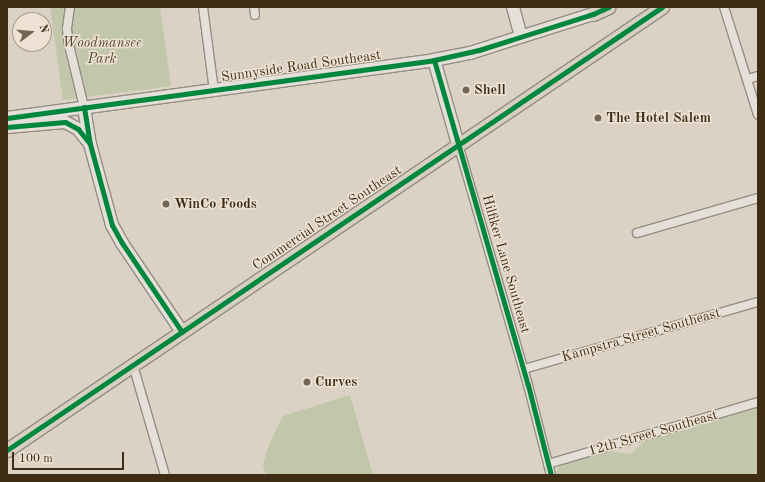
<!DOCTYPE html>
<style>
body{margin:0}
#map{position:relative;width:765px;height:482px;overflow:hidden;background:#dbd2c5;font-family:"Old Standard TT",serif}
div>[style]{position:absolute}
.green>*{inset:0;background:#c2c7ab}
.roads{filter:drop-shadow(1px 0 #958d82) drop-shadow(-1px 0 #958d82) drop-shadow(0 1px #958d82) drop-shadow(0 -1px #958d82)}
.street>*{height:8px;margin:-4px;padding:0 4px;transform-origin:4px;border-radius:4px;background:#e4dfd8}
.secondary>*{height:12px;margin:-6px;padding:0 6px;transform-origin:6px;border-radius:6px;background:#e4dfd8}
.primary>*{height:13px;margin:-6.5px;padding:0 6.5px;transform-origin:6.5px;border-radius:6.5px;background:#d8cfc3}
.cycleway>*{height:5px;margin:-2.5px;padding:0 2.5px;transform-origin:2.5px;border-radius:2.5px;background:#00873e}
.dots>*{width:11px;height:11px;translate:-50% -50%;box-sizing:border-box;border:2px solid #ede2d3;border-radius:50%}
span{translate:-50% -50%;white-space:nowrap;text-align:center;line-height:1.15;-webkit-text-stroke:3px #ede2d3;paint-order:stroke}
.park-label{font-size:14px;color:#54492f;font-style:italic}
.street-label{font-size:14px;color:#3e2c15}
.poi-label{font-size:14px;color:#3e2c15;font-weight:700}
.left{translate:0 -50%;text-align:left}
.frame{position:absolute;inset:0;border:8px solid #3e2c15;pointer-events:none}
.north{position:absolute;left:12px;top:12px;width:40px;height:40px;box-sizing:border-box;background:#ede2d3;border:1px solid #a79987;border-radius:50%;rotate:74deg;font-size:11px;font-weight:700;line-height:16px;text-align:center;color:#3e2c15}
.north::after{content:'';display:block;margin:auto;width:14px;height:18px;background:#756653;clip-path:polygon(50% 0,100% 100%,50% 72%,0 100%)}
.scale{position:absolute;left:12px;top:452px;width:112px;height:18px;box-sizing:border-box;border:2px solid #3e2c15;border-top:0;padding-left:5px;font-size:12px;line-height:14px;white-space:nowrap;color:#3e2c15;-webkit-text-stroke:3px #ede2d3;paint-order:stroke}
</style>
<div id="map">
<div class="green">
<div style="clip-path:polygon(50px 7px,160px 7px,171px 86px,63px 100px)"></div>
<div style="clip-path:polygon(350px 395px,373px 475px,266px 475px,263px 465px,268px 447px,283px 416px)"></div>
<div style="clip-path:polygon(758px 397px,758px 475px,555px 475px,559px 466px,610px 451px,631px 454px,659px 426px)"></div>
</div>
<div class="roads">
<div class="street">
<div style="left:70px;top:7px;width:22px;rotate:98deg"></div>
<div style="left:67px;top:29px;width:16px;rotate:83deg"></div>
<div style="left:69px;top:45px;width:64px;rotate:76.4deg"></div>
<div style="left:203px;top:7px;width:84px;rotate:82.5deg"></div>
<div style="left:254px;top:7px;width:8px;rotate:83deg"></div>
<div style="left:724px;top:7px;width:113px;rotate:72.5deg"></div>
<div style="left:748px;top:79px;width:10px;rotate:-17deg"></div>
<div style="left:458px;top:144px;width:251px;rotate:73.8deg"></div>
<div style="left:528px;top:385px;width:93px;rotate:75.7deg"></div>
<div style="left:637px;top:233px;width:126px;rotate:-16.1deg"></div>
<div style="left:133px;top:365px;width:115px;rotate:73.8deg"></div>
<div style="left:524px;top:369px;width:243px;rotate:-16deg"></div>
<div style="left:548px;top:464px;width:219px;rotate:-16.4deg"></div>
</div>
<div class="secondary">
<div style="left:513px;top:7px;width:30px;rotate:75deg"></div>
<div style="left:434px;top:60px;width:87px;rotate:74.1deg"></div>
<div style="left:84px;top:107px;width:37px;rotate:81deg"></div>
<div style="left:90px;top:144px;width:84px;rotate:74.8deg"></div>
<div style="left:112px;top:225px;width:21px;rotate:61deg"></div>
<div style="left:122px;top:243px;width:107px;rotate:56deg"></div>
<div style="left:7px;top:118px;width:431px;rotate:-7.7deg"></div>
<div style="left:434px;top:60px;width:37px;rotate:-11deg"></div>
<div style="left:470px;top:53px;width:129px;rotate:-17.6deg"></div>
<div style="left:7px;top:127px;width:58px;rotate:-4.9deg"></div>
<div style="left:65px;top:122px;width:15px;rotate:28deg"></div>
<div style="left:78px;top:129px;width:19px;rotate:51deg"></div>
</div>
<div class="primary">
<div style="left:593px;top:14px;width:17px;rotate:-24deg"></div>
<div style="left:7px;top:450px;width:791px;rotate:-34.07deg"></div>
</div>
</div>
<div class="cycleway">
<div style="left:434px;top:60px;width:338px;rotate:73.9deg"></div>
<div style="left:528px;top:385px;width:93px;rotate:75.7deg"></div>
<div style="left:84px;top:107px;width:37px;rotate:81deg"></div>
<div style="left:90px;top:144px;width:84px;rotate:74.8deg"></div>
<div style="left:112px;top:225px;width:21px;rotate:61deg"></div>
<div style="left:122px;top:243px;width:107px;rotate:56deg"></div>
<div style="left:7px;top:118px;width:431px;rotate:-7.7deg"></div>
<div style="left:434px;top:60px;width:46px;rotate:-12.5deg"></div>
<div style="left:479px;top:50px;width:120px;rotate:-17.5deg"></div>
<div style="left:593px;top:14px;width:17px;rotate:-24deg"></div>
<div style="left:7px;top:127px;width:58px;rotate:-4.9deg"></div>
<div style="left:65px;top:122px;width:15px;rotate:28deg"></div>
<div style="left:78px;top:129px;width:19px;rotate:51deg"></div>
<div style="left:7px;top:450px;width:791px;rotate:-34.07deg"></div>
</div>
<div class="dots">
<div style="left:466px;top:90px;background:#756653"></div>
<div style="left:598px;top:118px;background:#756653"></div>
<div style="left:166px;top:204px;background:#756653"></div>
<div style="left:307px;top:382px;background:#756653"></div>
</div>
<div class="park-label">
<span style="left:102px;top:51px">Woodmansee<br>Park</span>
</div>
<div class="street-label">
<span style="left:301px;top:66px;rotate:-8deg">Sunnyside Road Southeast</span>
<span style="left:327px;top:218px;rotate:-34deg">Commercial Street Southeast</span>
<span style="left:506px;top:264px;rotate:74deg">Hilfiker Lane Southeast</span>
<span style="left:641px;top:335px;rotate:-16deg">Kampstra Street Southeast</span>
<span style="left:653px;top:433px;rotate:-16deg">12th Street Southeast</span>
</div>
<div class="poi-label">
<span class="left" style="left:474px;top:90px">Shell</span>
<span class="left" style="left:606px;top:118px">The Hotel Salem</span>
<span class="left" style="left:174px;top:204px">WinCo Foods</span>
<span class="left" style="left:315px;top:382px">Curves</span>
</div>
<div class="frame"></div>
<div class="north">N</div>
<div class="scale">100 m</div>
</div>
